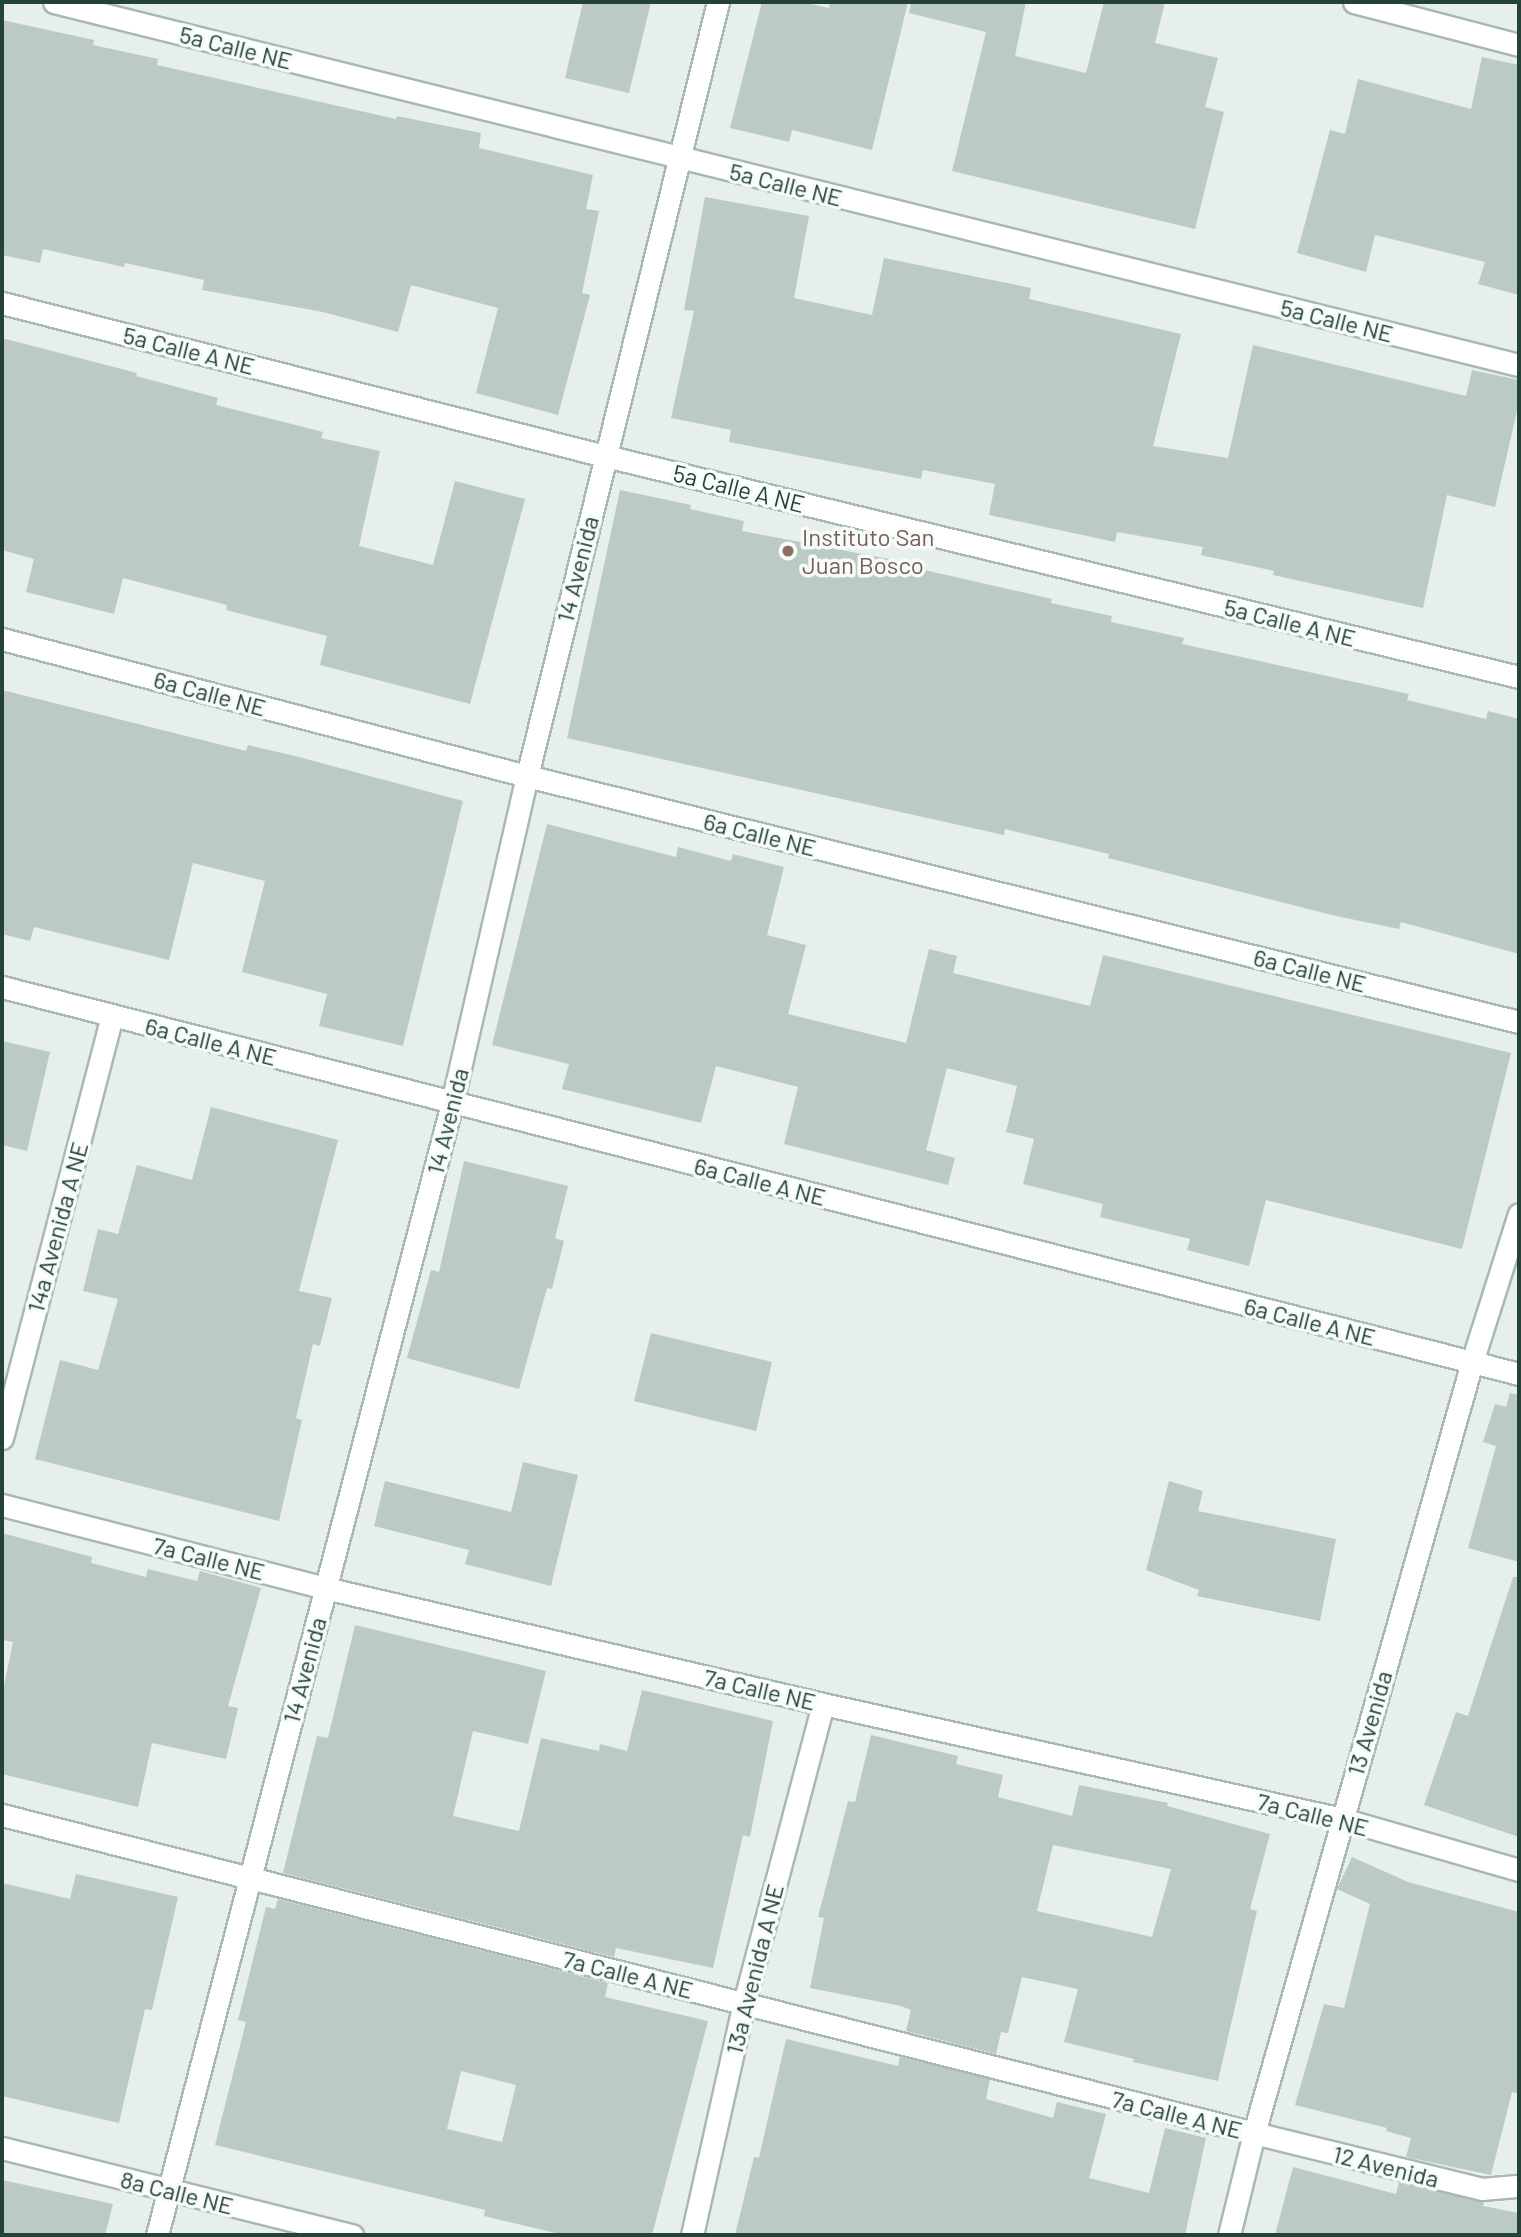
<!DOCTYPE html>
<style>
body{margin:0}
#map{position:relative;width:1521px;height:2237px;overflow:hidden;background:#e6efeb;font-family:Barlow,sans-serif}
div>[style]{position:absolute}
.building>*{inset:0;background:#bbcac4}
.roads{filter:drop-shadow(2px 0 #a8b8b2) drop-shadow(-2px 0 #a8b8b2) drop-shadow(0 2px #a8b8b2) drop-shadow(0 -2px #a8b8b2)}
.street>*{height:21px;margin:-10.5px;padding:0 10.5px;transform-origin:10.5px;border-radius:10.5px;background:#fff}
.dots>*{width:19px;height:19px;translate:-50% -50%;box-sizing:border-box;border:4px solid #f7fbf9;border-radius:50%}
span{translate:-50% -50%;white-space:nowrap;text-align:center;line-height:1.15;-webkit-text-stroke:7px #f7fbf9;paint-order:stroke}
.street-label{font-size:24px;color:#24423a}
.education-label{font-size:24px;color:#785e54}
.left{translate:0 -50%;text-align:left}
.frame{position:absolute;inset:0;border:4px solid #24423a;pointer-events:none}
</style>
<div id="map">
<div class="building">
<div style="clip-path:polygon(583px 2px,651px 2px,629px 93px,565px 78px)"></div>
<div style="clip-path:polygon(762px 2px,802px 2px,829px 8px,830px 2px,908px 2px,872px 150px,792px 130px,789px 142px,730px 128px)"></div>
<div style="clip-path:polygon(911px 2px,1026px 2px,1015px 56px,1086px 73px,1104px 2px,1165px 2px,1155px 43px,1218px 58px,1205px 107px,1224px 112px,1195px 229px,952px 171px,986px 32px,909px 13px)"></div>
<div style="clip-path:polygon(2px 20px,94px 40px,93px 45px,158px 59px,157px 65px,396px 119px,397px 116px,481px 133px,479px 148px,593px 175px,586px 209px,599px 211px,582px 293px,590px 295px,558px 415px,476px 393px,498px 308px,411px 285px,398px 332px,323px 312px,202px 290px,204px 280px,125px 263px,124px 267px,43px 249px,40px 263px,2px 255px)"></div>
<div style="clip-path:polygon(1482px 57px,1519px 65px,1519px 295px,1478px 284px,1485px 262px,1375px 235px,1366px 272px,1297px 253px,1330px 130px,1345px 134px,1358px 79px,1471px 109px)"></div>
<div style="clip-path:polygon(705px 197px,809px 216px,794px 298px,872px 315px,884px 258px,1031px 288px,1029px 299px,1181px 334px,1153px 446px,1228px 458px,1253px 345px,1466px 396px,1472px 370px,1519px 380px,1519px 402px,1495px 507px,1447px 495px,1423px 608px,1273px 575px,1274px 571px,1201px 555px,1203px 547px,1117px 532px,1115px 542px,989px 515px,995px 484px,923px 470px,921px 479px,729px 442px,731px 430px,671px 418px,694px 311px,684px 310px)"></div>
<div style="clip-path:polygon(2px 338px,137px 373px,136px 376px,218px 398px,216px 405px,323px 432px,321px 438px,380px 451px,359px 546px,433px 565px,455px 481px,525px 499px,470px 704px,320px 665px,327px 636px,226px 610px,227px 605px,123px 578px,114px 614px,26px 592px,34px 559px,2px 550px)"></div>
<div style="clip-path:polygon(620px 490px,691px 505px,690px 509px,744px 521px,742px 531px,920px 565px,920px 569px,1052px 599px,1051px 603px,1112px 616px,1111px 622px,1184px 638px,1182px 644px,1409px 694px,1407px 700px,1486px 719px,1488px 711px,1519px 719px,1519px 954px,1401px 922px,1399px 929px,1336px 916px,1108px 858px,1109px 854px,1005px 829px,1004px 835px,567px 738px)"></div>
<div style="clip-path:polygon(2px 690px,246px 751px,248px 745px,295px 756px,463px 801px,403px 1046px,319px 1026px,327px 994px,242px 972px,265px 881px,193px 863px,169px 960px,34px 927px,30px 941px,2px 934px)"></div>
<div style="clip-path:polygon(547px 824px,676px 857px,678px 847px,731px 861px,733px 854px,784px 867px,767px 935px,806px 945px,788px 1014px,906px 1043px,929px 949px,957px 956px,953px 973px,1090px 1006px,1103px 955px,1511px 1053px,1462px 1249px,1266px 1200px,1249px 1266px,1187px 1250px,1190px 1239px,1100px 1217px,1103px 1204px,1023px 1184px,1034px 1139px,1006px 1132px,1017px 1086px,947px 1068px,926px 1150px,955px 1158px,948px 1185px,784px 1144px,798px 1087px,716px 1066px,701px 1123px,562px 1089px,569px 1064px,492px 1045px)"></div>
<div style="clip-path:polygon(2px 1041px,50px 1052px,27px 1151px,2px 1145px)"></div>
<div style="clip-path:polygon(211px 1107px,338px 1140px,299px 1291px,332px 1298px,320px 1346px,313px 1344px,296px 1418px,302px 1420px,279px 1521px,35px 1459px,60px 1360px,98px 1370px,118px 1299px,83px 1291px,98px 1229px,118px 1234px,137px 1165px,192px 1180px)"></div>
<div style="clip-path:polygon(464px 1161px,568px 1186px,555px 1238px,564px 1241px,552px 1289px,547px 1288px,519px 1389px,407px 1358px,431px 1270px,439px 1272px)"></div>
<div style="clip-path:polygon(651px 1333px,772px 1362px,756px 1431px,634px 1401px)"></div>
<div style="clip-path:polygon(1510px 1393px,1519px 1395px,1519px 1562px,1468px 1548px,1496px 1446px,1483px 1442px,1495px 1404px,1506px 1407px)"></div>
<div style="clip-path:polygon(523px 1462px,578px 1475px,551px 1586px,465px 1564px,469px 1550px,374px 1526px,385px 1481px,511px 1512px)"></div>
<div style="clip-path:polygon(1169px 1481px,1203px 1491px,1198px 1511px,1336px 1539px,1320px 1621px,1197px 1596px,1199px 1590px,1146px 1570px)"></div>
<div style="clip-path:polygon(2px 1533px,92px 1557px,91px 1563px,146px 1577px,148px 1569px,197px 1581px,200px 1571px,261px 1588px,228px 1706px,238px 1708px,226px 1759px,152px 1743px,138px 1807px,2px 1774px,2px 1696px,13px 1642px,2px 1640px)"></div>
<div style="clip-path:polygon(1513px 1577px,1519px 1577px,1519px 1837px,1424px 1805px,1456px 1712px,1468px 1716px)"></div>
<div style="clip-path:polygon(355px 1625px,546px 1671px,528px 1744px,473px 1731px,453px 1816px,519px 1831px,541px 1738px,599px 1751px,600px 1744px,627px 1751px,642px 1690px,773px 1721px,750px 1837px,743px 1835px,713px 1968px,616px 1948px,614px 1957px,283px 1873px,317px 1736px,328px 1738px)"></div>
<div style="clip-path:polygon(evenodd,871px 1735px,958px 1756px,956px 1764px,1003px 1775px,998px 1797px,1072px 1816px,1079px 1785px,1168px 1803px,1167px 1806px,1270px 1834px,1250px 1909px,1257px 1911px,1218px 2081px,1133px 2062px,1134px 2059px,1064px 2042px,1078px 1989px,1022px 1977px,1008px 2033px,1001px 2032px,996px 2054px,906px 2031px,911px 2010px,901px 2006px,810px 1988px,824px 1918px,818px 1917px,848px 1801px,855px 1802px,871px 1735px,1053px 1845px,1171px 1869px,1152px 1937px,1037px 1911px,1053px 1845px)"></div>
<div style="clip-path:polygon(1352px 1857px,1408px 1882px,1519px 1912px,1519px 2094px,1512px 2092px,1491px 2175px,1406px 2157px,1411px 2138px,1386px 2131px,1387px 2128px,1295px 2105px,1324px 2004px,1344px 2008px,1370px 1904px,1337px 1889px)"></div>
<div style="clip-path:polygon(76px 1874px,178px 1897px,152px 2010px,145px 2009px,119px 2123px,2px 2096px,2px 1883px,70px 1899px)"></div>
<div style="clip-path:polygon(evenodd,278px 1899px,608px 1983px,605px 1997px,708px 2021px,652px 2235px,564px 2235px,484px 2216px,485px 2210px,215px 2145px,246px 2022px,238px 2020px,266px 1907px,275px 1909px,278px 1899px,461px 2071px,516px 2085px,502px 2142px,447px 2129px,461px 2071px)"></div>
<div style="clip-path:polygon(786px 2039px,898px 2066px,900px 2057px,990px 2079px,986px 2099px,1053px 2118px,1057px 2102px,1106px 2114px,1089px 2178px,1149px 2193px,1165px 2128px,1206px 2138px,1185px 2235px,735px 2235px,754px 2157px,759px 2158px)"></div>
<div style="clip-path:polygon(1293px 2167px,1396px 2194px,1399px 2182px,1484px 2202px,1483px 2206px,1519px 2213px,1519px 2235px,1275px 2235px)"></div>
<div style="clip-path:polygon(2px 2180px,113px 2204px,105px 2235px,2px 2235px)"></div>
</div>
<div class="roads">
<div class="street">
<div style="left:54px;top:2px;width:1509px;rotate:13.92deg"></div>
<div style="left:1354px;top:2px;width:171px;rotate:14.6deg"></div>
<div style="left:2px;top:303px;width:606px;rotate:14.24deg"></div>
<div style="left:589px;top:452px;width:957px;rotate:13.6deg"></div>
<div style="left:2px;top:639px;width:543px;rotate:14.63deg"></div>
<div style="left:527px;top:776px;width:1022px;rotate:13.93deg"></div>
<div style="left:2px;top:987px;width:1566px;rotate:14.31deg"></div>
<div style="left:2px;top:1438px;width:436px;rotate:-75.4deg"></div>
<div style="left:2px;top:1505px;width:333px;rotate:14.4deg"></div>
<div style="left:325px;top:1588px;width:511px;rotate:13.11deg"></div>
<div style="left:823px;top:1704px;width:532px;rotate:12.49deg"></div>
<div style="left:1342px;top:1819px;width:184px;rotate:16.1deg"></div>
<div style="left:2px;top:1815px;width:1292px;rotate:14.25deg"></div>
<div style="left:1254px;top:2133px;width:235px;rotate:13.8deg"></div>
<div style="left:1482px;top:2189px;width:37px;rotate:-5deg"></div>
<div style="left:2px;top:2148px;width:361px;rotate:14deg"></div>
<div style="left:157px;top:2235px;width:1170px;rotate:-75.39deg"></div>
<div style="left:452px;top:1103px;width:335px;rotate:-77.1deg"></div>
<div style="left:527px;top:776px;width:797px;rotate:-76.14deg"></div>
<div style="left:692px;top:2235px;width:238px;rotate:-77.4deg"></div>
<div style="left:744px;top:2003px;width:309px;rotate:-75.2deg"></div>
<div style="left:1229px;top:2235px;width:105px;rotate:-76.2deg"></div>
<div style="left:1254px;top:2133px;width:801px;rotate:-74.21deg"></div>
<div style="left:1472px;top:1362px;width:155px;rotate:-72.4deg"></div>
</div>
</div>
<div class="dots">
<div style="left:788px;top:551px;background:#8d6e63"></div>
</div>
<div class="street-label">
<span style="left:236px;top:47px;rotate:14deg">5a Calle NE</span>
<span style="left:786px;top:184px;rotate:14deg">5a Calle NE</span>
<span style="left:1337px;top:320px;rotate:14deg">5a Calle NE</span>
<span style="left:189px;top:350px;rotate:14deg">5a Calle A NE</span>
<span style="left:739px;top:488px;rotate:14deg">5a Calle A NE</span>
<span style="left:577px;top:569px;rotate:-76deg">14 Avenida</span>
<span style="left:1290px;top:622px;rotate:14deg">5a Calle A NE</span>
<span style="left:210px;top:693px;rotate:15deg">6a Calle NE</span>
<span style="left:760px;top:834px;rotate:14deg">6a Calle NE</span>
<span style="left:1310px;top:970px;rotate:14deg">6a Calle NE</span>
<span style="left:211px;top:1041px;rotate:14deg">6a Calle A NE</span>
<span style="left:447px;top:1121px;rotate:-76deg">14 Avenida</span>
<span style="left:760px;top:1181px;rotate:14deg">6a Calle A NE</span>
<span style="left:57px;top:1227px;rotate:-75deg">14a Avenida A NE</span>
<span style="left:1310px;top:1321px;rotate:14deg">6a Calle A NE</span>
<span style="left:209px;top:1558px;rotate:14deg">7a Calle NE</span>
<span style="left:304px;top:1670px;rotate:-75deg">14 Avenida</span>
<span style="left:760px;top:1689px;rotate:13deg">7a Calle NE</span>
<span style="left:1369px;top:1723px;rotate:-74deg">13 Avenida</span>
<span style="left:1313px;top:1814px;rotate:14deg">7a Calle NE</span>
<span style="left:754px;top:1969px;rotate:-76deg">13a Avenida A NE</span>
<span style="left:628px;top:1974px;rotate:14deg">7a Calle A NE</span>
<span style="left:1177px;top:2114px;rotate:14deg">7a Calle A NE</span>
<span style="left:1386px;top:2166px;rotate:14deg">12 Avenida</span>
<span style="left:177px;top:2192px;rotate:14deg">8a Calle NE</span>
</div>
<div class="education-label">
<span class="left" style="left:802px;top:551px">Instituto San<br>Juan Bosco</span>
</div>
<div class="frame"></div>
</div>
